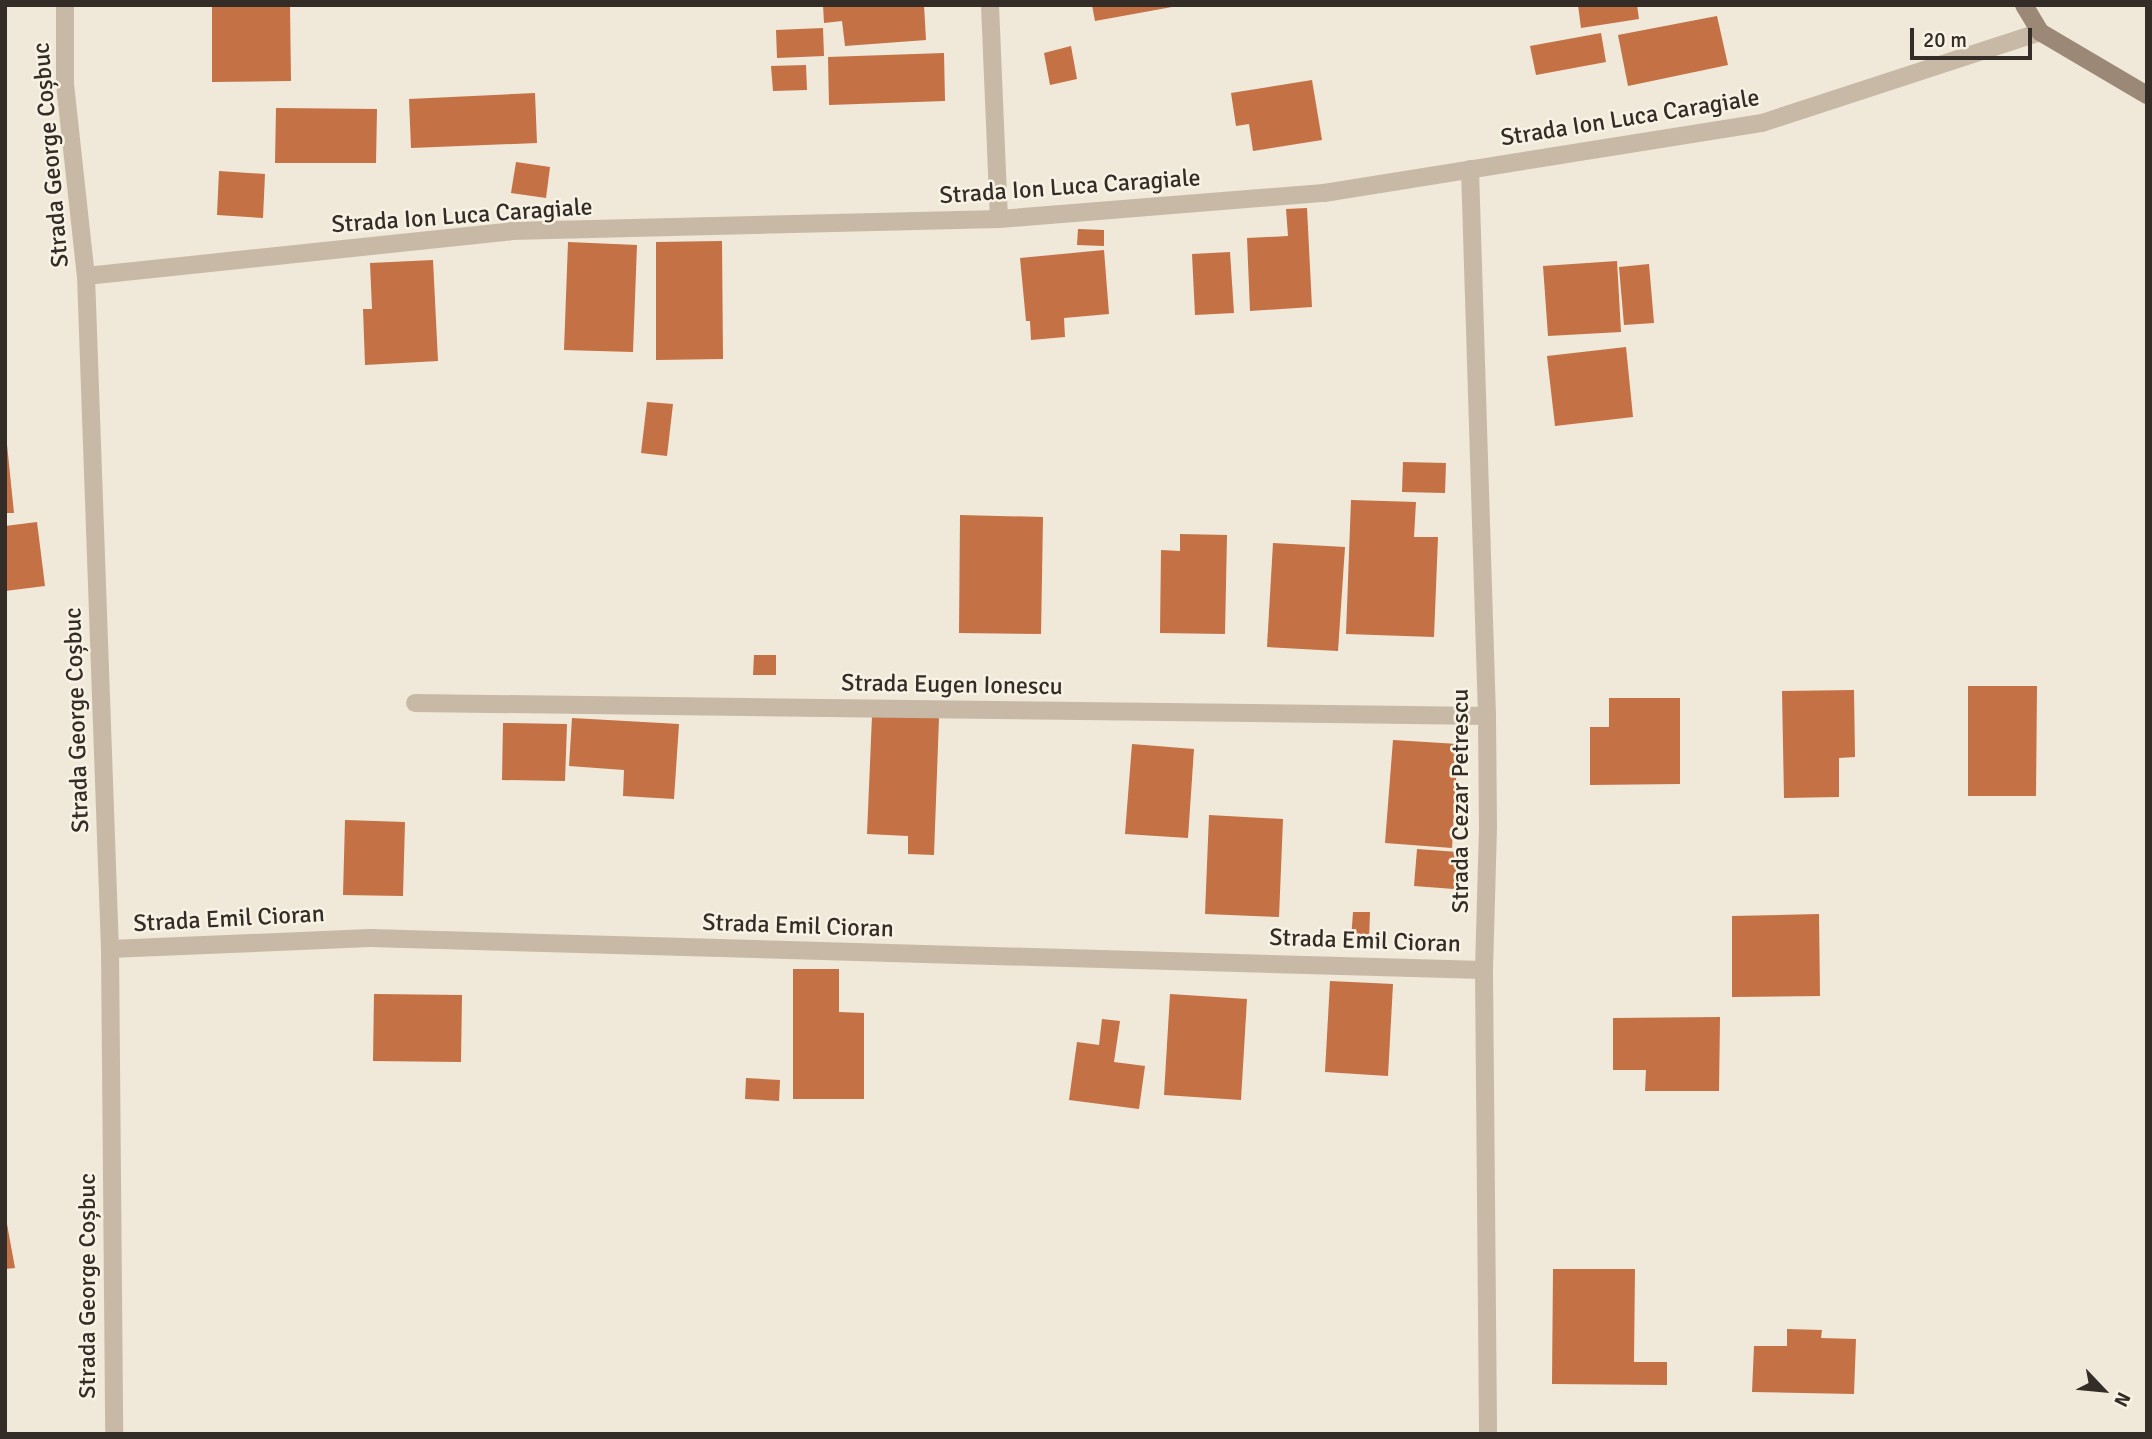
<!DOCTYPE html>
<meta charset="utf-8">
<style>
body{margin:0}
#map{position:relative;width:2152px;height:1439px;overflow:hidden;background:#f0e8d9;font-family:Signika,sans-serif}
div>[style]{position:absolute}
.building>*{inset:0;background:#c37145}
.minor>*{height:18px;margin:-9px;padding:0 9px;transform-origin:9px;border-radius:9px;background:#c8b9a6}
.secondary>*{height:18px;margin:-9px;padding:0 9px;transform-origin:9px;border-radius:9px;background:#9b8877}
span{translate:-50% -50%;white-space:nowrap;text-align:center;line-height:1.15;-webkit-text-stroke:5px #f8f2e5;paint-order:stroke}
.street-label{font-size:24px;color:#342c26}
.frame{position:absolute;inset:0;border:7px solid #342c26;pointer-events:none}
.north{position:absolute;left:2068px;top:1355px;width:70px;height:70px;-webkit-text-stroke:5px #f8f2e5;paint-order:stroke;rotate:116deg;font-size:19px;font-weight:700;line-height:28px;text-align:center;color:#342c26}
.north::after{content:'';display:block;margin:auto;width:24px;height:32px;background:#342c26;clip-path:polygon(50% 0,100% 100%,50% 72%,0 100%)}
.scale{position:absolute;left:1910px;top:28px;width:122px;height:32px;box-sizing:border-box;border:4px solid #342c26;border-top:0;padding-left:9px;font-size:21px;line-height:24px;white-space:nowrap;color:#342c26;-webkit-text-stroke:5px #f8f2e5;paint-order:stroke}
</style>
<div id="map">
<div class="building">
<div style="clip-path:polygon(823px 5px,924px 5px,926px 40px,845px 46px,842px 21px,824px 23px)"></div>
<div style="clip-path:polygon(1092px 5px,1172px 5px,1172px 7px,1095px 21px)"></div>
<div style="clip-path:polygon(1578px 5px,1637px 5px,1639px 19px,1581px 28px)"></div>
<div style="clip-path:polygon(290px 6px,291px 81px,212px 82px,212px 7px)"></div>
<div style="clip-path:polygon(1717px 16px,1728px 65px,1628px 86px,1618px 35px)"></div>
<div style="clip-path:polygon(823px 28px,824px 56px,777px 58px,776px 30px)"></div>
<div style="clip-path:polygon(1601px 33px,1606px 62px,1536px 75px,1530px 46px)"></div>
<div style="clip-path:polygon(1071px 46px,1077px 79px,1050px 85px,1044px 53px)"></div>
<div style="clip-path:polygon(944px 53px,945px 101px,829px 105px,828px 57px)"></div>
<div style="clip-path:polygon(806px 65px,807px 90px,773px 91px,771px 66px)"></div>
<div style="clip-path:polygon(1312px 80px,1322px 140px,1253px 151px,1249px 124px,1236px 126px,1231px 93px)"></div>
<div style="clip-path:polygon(535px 93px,537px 143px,411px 148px,409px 99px)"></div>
<div style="clip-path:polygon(276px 108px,377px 109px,376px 163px,275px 163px)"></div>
<div style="clip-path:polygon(516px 162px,550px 167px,546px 198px,511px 193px)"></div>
<div style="clip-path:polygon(219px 171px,265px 174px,263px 218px,217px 215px)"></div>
<div style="clip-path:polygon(1307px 208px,1312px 307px,1250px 311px,1247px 238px,1288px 236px,1286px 209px)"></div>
<div style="clip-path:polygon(1078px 229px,1104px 230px,1104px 246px,1077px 245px)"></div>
<div style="clip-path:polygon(722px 241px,723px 359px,656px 360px,656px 242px)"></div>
<div style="clip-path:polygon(568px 242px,637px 245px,633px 352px,564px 350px)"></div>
<div style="clip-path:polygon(1104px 250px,1109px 314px,1064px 318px,1065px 337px,1031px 340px,1030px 321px,1026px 321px,1020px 258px)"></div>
<div style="clip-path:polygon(1230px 252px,1234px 313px,1195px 315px,1192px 254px)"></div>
<div style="clip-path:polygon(433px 260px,438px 361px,365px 365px,363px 309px,372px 309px,370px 263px)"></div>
<div style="clip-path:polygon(1617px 261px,1621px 332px,1548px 336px,1543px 266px)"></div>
<div style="clip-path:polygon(1649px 264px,1654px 323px,1624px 325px,1619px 267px)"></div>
<div style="clip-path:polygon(1626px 347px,1633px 417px,1555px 426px,1547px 356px)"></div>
<div style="clip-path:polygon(647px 402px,673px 404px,667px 456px,641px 453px)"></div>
<div style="clip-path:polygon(5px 425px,14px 513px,5px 513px)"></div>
<div style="clip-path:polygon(1403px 462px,1446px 463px,1445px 493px,1402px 492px)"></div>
<div style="clip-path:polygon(1351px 500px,1416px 502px,1414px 537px,1438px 537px,1434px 637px,1346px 634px)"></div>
<div style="clip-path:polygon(960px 515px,1043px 517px,1041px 634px,959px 633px)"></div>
<div style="clip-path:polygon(37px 522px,45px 586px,5px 591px,5px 526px)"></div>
<div style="clip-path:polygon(1180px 534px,1227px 535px,1225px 634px,1160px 633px,1161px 550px,1180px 551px)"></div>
<div style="clip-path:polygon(1273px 543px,1345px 547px,1338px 651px,1267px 647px)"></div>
<div style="clip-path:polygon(754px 655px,776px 655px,776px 675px,753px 675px)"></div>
<div style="clip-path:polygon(1968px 686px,2037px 686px,2036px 796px,1968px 796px)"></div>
<div style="clip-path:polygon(1854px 690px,1855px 757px,1839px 758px,1839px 797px,1784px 798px,1782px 691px)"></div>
<div style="clip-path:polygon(1609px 698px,1680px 698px,1680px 784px,1590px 785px,1590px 727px,1609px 727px)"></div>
<div style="clip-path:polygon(872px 716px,939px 718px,934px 855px,908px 854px,908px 836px,867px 834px)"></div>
<div style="clip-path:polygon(572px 718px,679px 724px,674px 799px,623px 796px,624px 770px,569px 766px)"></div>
<div style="clip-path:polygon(503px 723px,567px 724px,565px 781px,502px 780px)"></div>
<div style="clip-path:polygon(1393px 740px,1458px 744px,1452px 848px,1385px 843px)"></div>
<div style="clip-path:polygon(1132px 744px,1194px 749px,1188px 838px,1125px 834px)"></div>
<div style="clip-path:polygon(1209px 815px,1283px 819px,1279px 917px,1205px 914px)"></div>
<div style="clip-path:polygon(345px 820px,405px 822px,403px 896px,343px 895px)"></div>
<div style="clip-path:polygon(1417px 849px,1458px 852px,1454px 889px,1414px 886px)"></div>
<div style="clip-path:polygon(1353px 912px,1370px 912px,1369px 941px,1351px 940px)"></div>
<div style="clip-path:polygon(1819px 914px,1820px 996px,1732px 997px,1732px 916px)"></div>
<div style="clip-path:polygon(793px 969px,839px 969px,839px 1012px,864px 1013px,864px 1099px,793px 1099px)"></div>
<div style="clip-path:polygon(1330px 981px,1393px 984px,1388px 1076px,1325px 1072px)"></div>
<div style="clip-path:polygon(374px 994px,462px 995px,461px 1062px,373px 1061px)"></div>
<div style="clip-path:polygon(1170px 994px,1247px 999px,1241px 1100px,1164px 1095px)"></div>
<div style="clip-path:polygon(1720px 1017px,1719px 1091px,1645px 1091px,1646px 1070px,1613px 1070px,1613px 1018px)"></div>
<div style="clip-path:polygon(1102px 1019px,1120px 1021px,1114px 1062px,1145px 1066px,1139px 1109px,1069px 1100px,1077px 1042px,1099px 1045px)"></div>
<div style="clip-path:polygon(746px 1078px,780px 1080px,779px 1101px,745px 1099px)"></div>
<div style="clip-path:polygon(5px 1213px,15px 1268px,5px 1269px)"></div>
<div style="clip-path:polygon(1553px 1269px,1635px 1269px,1634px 1362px,1667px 1362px,1667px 1385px,1552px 1384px)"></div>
<div style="clip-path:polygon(1787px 1329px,1822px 1330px,1821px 1338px,1856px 1339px,1854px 1394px,1752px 1392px,1754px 1346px,1787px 1346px)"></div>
</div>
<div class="minor">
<div style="left:65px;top:5px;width:79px;rotate:90deg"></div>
<div style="left:65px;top:84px;width:193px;rotate:83.8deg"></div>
<div style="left:86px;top:276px;width:673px;rotate:87.96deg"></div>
<div style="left:110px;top:949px;width:485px;rotate:89.5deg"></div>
<div style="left:990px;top:5px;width:214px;rotate:87.6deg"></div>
<div style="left:1470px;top:169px;width:547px;rotate:88.22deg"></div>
<div style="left:1487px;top:716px;width:111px;rotate:89.5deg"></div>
<div style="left:1488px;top:827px;width:143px;rotate:91.6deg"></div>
<div style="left:1484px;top:970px;width:464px;rotate:89.5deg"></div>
<div style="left:86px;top:276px;width:427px;rotate:-6deg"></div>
<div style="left:511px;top:231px;width:488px;rotate:-1.4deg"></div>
<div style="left:999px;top:219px;width:326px;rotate:-4.6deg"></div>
<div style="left:1324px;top:193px;width:444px;rotate:-9.1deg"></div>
<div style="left:1762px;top:123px;width:293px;rotate:-18.1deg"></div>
<div style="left:415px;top:703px;width:1072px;rotate:0.69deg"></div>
<div style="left:110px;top:949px;width:260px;rotate:-2.4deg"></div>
<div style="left:370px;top:938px;width:1114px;rotate:1.65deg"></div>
</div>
<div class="secondary">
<div style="left:2024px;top:5px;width:31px;rotate:59deg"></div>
<div style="left:2040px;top:32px;width:124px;rotate:30.5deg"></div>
</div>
<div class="street-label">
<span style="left:1630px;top:118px;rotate:-9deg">Strada Ion Luca Caragiale</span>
<span style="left:51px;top:155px;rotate:-95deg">Strada George Coșbuc</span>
<span style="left:1070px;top:187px;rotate:-4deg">Strada Ion Luca Caragiale</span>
<span style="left:462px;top:216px;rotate:-4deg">Strada Ion Luca Caragiale</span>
<span style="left:952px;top:685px;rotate:1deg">Strada Eugen Ionescu</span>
<span style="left:77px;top:720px;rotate:-92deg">Strada George Coșbuc</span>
<span style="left:1461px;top:801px;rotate:-90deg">Strada Cezar Petrescu</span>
<span style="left:229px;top:919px;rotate:-3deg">Strada Emil Cioran</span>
<span style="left:798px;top:926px;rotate:2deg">Strada Emil Cioran</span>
<span style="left:1365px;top:941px;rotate:2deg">Strada Emil Cioran</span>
<span style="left:88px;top:1286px;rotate:-90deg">Strada George Coșbuc</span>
</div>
<div class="frame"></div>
<div class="north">N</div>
<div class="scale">20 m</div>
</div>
